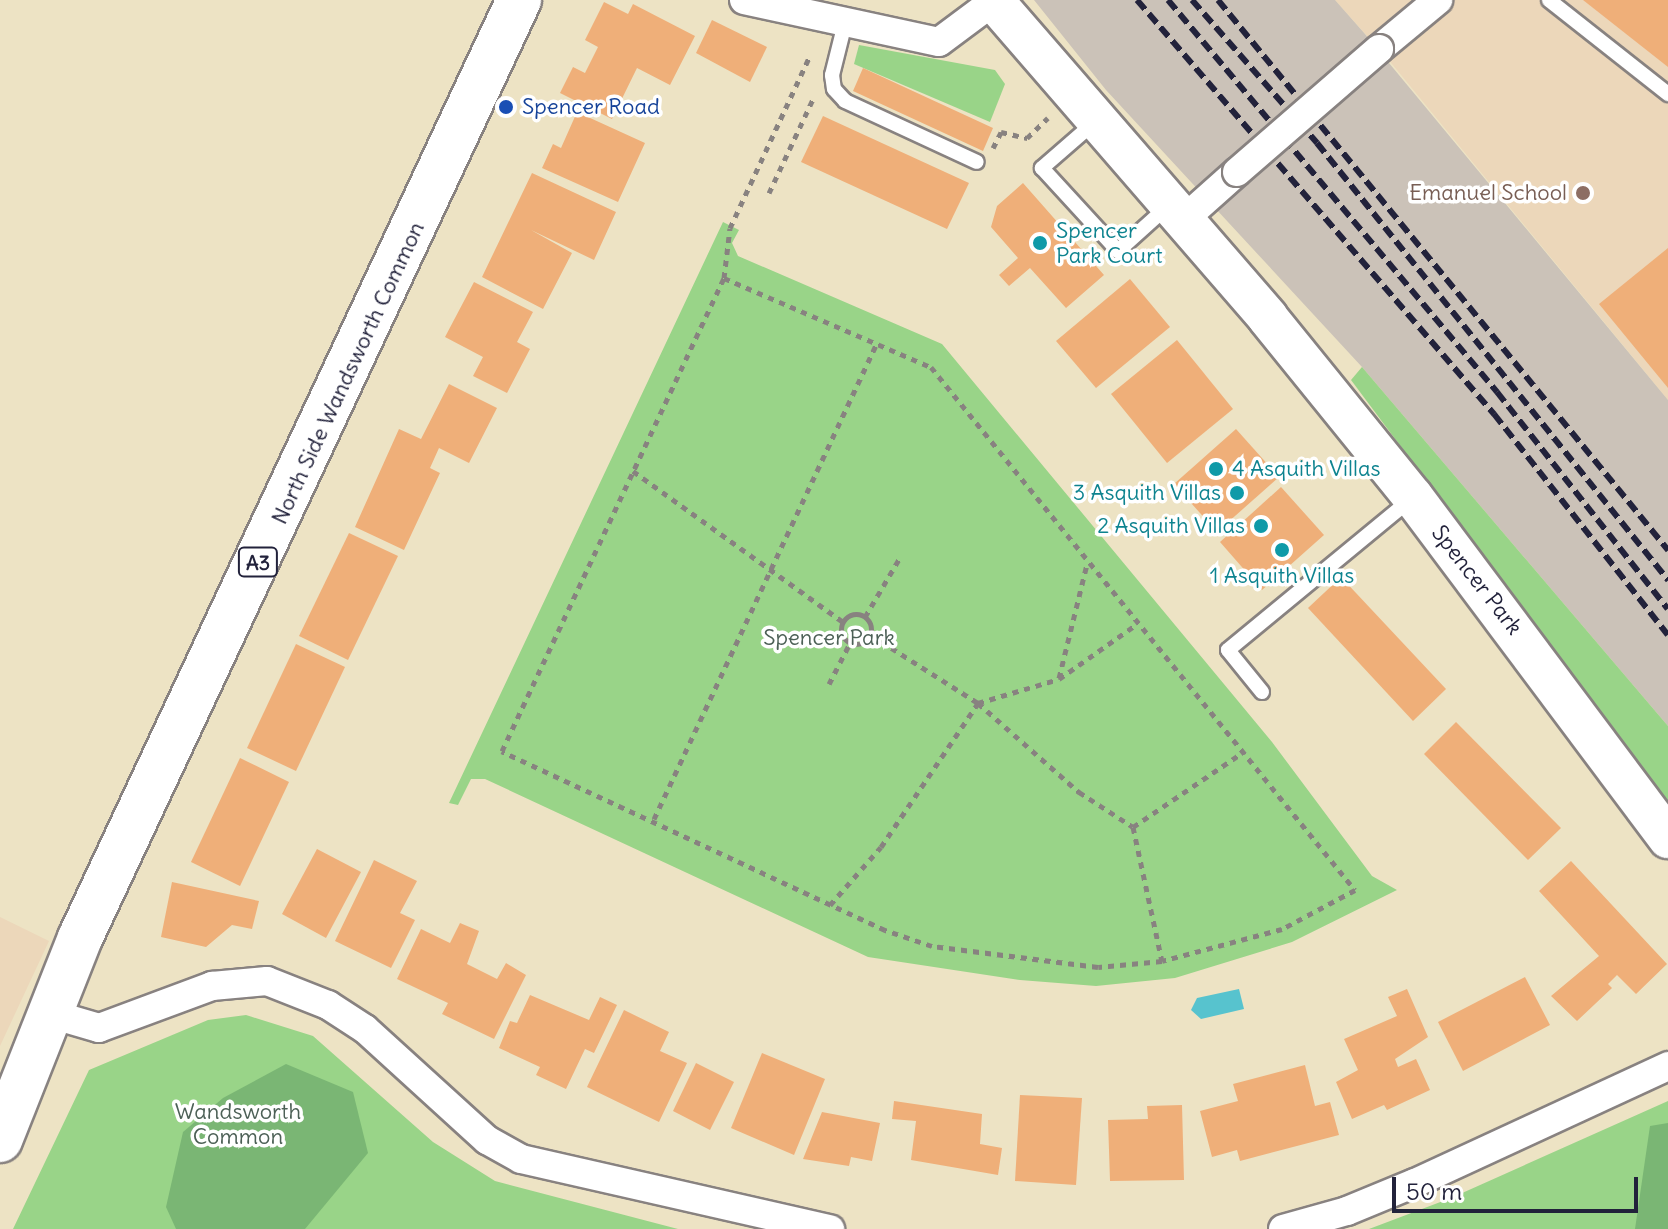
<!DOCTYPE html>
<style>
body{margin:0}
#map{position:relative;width:1668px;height:1229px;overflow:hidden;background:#ede3c4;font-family:Delius,sans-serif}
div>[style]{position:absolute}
.built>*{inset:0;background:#ecd7ba}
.industrial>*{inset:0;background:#cbc2b8}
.green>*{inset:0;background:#99d488}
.forest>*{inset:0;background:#7ab674}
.water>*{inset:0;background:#57c3ce}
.building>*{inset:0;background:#efaf79}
.path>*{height:5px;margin-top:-2.5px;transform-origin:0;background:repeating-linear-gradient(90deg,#888280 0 6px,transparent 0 12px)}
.path>.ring{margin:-2.5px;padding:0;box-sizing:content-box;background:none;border:5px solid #888280;border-radius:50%}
.roads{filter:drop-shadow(2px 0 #888280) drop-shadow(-2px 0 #888280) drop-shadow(0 2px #888280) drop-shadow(0 -2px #888280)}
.lane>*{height:14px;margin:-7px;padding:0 7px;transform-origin:7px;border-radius:7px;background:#fff}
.street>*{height:28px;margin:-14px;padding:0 14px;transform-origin:14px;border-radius:14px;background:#fff}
.secondary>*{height:40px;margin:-20px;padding:0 20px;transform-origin:20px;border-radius:20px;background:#fff}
.highway>*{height:44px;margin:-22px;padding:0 22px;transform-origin:22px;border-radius:22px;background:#fff}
.rail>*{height:6px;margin-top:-3px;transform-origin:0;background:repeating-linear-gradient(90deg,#22223b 0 12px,transparent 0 18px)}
.bridges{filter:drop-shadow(2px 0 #888280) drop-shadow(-2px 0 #888280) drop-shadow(0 2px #888280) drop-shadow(0 -2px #888280)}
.street-bridge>*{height:28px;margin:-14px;padding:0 14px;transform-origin:14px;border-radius:14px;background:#fff}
.dots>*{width:22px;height:22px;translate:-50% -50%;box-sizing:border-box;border:4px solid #fff;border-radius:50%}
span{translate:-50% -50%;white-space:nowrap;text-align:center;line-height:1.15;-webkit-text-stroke:7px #fff;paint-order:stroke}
.shield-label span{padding:2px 6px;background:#fff;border:2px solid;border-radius:6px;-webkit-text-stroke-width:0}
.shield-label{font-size:20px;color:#22223b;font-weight:700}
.transit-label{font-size:22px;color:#164399}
.left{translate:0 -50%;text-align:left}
.education-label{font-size:22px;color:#785e54}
.right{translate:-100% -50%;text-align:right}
.culture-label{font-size:22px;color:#0d838f}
.street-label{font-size:22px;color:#22223b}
.park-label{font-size:22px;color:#4c6056}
.scale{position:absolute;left:1392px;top:1177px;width:246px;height:36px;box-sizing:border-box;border:4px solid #22223b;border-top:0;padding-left:10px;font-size:24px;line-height:28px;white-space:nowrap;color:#22223b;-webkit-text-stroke:6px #fff;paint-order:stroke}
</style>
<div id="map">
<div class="built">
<div style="clip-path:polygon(1335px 0,1668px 0,1668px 400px,1392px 64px)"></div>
<div style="clip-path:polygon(0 917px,49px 941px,0 1046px)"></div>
</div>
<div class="industrial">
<div style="clip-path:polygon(1034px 0,1335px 0,1365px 34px,1668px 400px,1668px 726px,1362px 367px,1106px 90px)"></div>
</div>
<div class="green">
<div style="clip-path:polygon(859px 45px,995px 70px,1005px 84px,990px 122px,854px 64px)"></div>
<div style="clip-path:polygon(723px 222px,739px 230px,732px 243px,738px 256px,942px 344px,1272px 742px,1372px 876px,1397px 890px,1292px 942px,1175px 978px,1096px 986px,1020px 980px,868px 957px,485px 779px,471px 779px,458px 805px,449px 803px)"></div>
<div style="clip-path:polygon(1362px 367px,1668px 726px,1668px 804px,1351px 380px)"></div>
<div style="clip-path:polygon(246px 1015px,313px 1036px,433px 1142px,495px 1181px,678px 1229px,13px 1229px,89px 1070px,208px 1020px)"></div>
<div style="clip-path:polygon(1668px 1101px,1668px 1229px,1369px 1229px,1451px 1198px)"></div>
</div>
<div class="forest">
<div style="clip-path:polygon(286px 1064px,353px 1092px,368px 1153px,305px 1229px,176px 1229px,166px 1207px,183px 1132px,223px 1098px)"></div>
<div style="clip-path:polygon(1668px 1123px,1668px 1229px,1635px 1229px,1650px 1126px)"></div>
</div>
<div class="water">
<div style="clip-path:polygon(1239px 989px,1244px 1009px,1201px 1019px,1191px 1010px,1197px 998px)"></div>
</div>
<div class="building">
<div style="clip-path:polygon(1583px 0,1668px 0,1668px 67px)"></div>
<div style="clip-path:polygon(604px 2px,628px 14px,633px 4px,695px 36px,670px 85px,637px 68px,612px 119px,560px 93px,573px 67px,585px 73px,598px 47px,585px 40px)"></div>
<div style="clip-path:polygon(712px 20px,767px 47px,750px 82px,696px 53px)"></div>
<div style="clip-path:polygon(863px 68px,993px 128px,983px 151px,853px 91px)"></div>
<div style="clip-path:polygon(577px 112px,645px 143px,618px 202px,542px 168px,553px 144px,561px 148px)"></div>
<div style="clip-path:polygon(823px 116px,969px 183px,947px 229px,801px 162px)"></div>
<div style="clip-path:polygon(532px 173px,616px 212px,594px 260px,531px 230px,572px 253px,543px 309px,482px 277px)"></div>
<div style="clip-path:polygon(1023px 183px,1104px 275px,1066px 308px,1030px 268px,1009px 286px,999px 275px,1018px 258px,991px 227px,997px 206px)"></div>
<div style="clip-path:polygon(1668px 248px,1668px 388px,1599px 304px)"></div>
<div style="clip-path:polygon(1130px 279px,1170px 327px,1096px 388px,1056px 341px)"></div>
<div style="clip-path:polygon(474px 282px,533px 312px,517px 342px,530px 349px,507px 393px,473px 376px,483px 357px,445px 337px)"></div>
<div style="clip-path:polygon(1177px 340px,1233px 409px,1167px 463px,1111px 394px)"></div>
<div style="clip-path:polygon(449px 384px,497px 408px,469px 463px,439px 448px,430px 468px,440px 473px,404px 550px,355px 527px,399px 429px,421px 439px)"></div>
<div style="clip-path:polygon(1236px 429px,1279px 477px,1217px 532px,1174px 484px)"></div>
<div style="clip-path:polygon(1281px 487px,1324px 535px,1262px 590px,1220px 542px)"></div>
<div style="clip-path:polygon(349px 533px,398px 556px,348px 660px,299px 636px)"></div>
<div style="clip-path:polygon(1341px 577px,1446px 689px,1413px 721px,1308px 608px)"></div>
<div style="clip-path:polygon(296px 644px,345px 667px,296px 771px,247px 748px)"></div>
<div style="clip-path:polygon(1456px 722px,1561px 828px,1528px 860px,1424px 754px)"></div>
<div style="clip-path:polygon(240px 758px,289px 782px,240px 886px,191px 862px)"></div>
<div style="clip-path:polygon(317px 849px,361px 872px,326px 938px,282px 914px)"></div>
<div style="clip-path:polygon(374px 860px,417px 881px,400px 913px,415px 920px,391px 968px,335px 941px)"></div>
<div style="clip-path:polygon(1571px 861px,1667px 964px,1636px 994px,1617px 975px,1608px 984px,1612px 988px,1577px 1021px,1551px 996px,1599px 956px,1539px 891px)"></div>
<div style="clip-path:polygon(172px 882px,259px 901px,252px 929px,232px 925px,206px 947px,161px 937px)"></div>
<div style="clip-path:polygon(460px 923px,479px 931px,467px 964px,497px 979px,506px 963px,526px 975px,494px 1039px,442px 1014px,448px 1003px,397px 979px,421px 929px,450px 943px)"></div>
<div style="clip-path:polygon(1525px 977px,1550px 1025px,1463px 1071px,1438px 1022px)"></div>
<div style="clip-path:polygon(1407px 989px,1428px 1037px,1395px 1059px,1398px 1067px,1416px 1059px,1430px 1090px,1387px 1110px,1384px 1105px,1352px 1119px,1336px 1082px,1358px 1070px,1344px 1039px,1397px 1016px,1388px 997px)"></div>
<div style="clip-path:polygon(530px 995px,589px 1020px,600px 997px,617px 1005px,594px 1053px,585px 1049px,566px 1089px,536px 1075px,540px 1067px,499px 1048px,510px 1021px,517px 1023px)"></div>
<div style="clip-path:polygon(624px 1010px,669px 1032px,660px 1051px,687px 1063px,659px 1122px,587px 1087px)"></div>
<div style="clip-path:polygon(762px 1053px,825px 1079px,794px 1155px,731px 1128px)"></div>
<div style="clip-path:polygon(696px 1063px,734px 1082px,710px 1130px,673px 1111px)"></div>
<div style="clip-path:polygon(1305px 1065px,1315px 1106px,1330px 1102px,1339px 1135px,1240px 1161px,1237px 1150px,1212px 1157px,1200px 1111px,1238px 1101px,1233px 1084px)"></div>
<div style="clip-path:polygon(1020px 1095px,1082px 1098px,1076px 1185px,1015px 1181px)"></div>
<div style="clip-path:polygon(894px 1101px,982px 1114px,980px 1144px,1002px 1148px,998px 1175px,911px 1160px,916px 1121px,892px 1119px)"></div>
<div style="clip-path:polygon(1182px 1105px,1184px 1180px,1110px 1181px,1108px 1120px,1148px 1119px,1147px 1106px)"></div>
<div style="clip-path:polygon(822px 1112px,880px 1123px,872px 1161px,851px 1157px,849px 1166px,803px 1159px)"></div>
</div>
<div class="path">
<div style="left:993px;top:148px;width:18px;rotate:-63deg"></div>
<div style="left:1001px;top:132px;width:27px;rotate:13deg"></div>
<div style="left:1027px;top:138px;width:29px;rotate:-44deg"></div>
<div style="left:769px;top:193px;width:106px;rotate:-64.9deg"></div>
<div style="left:724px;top:278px;width:225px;rotate:23.3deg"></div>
<div style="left:931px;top:367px;width:673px;rotate:50.97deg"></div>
<div style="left:1355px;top:890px;width:83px;rotate:151.9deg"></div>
<div style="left:1282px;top:929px;width:124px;rotate:165.1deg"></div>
<div style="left:1162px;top:961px;width:64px;rotate:174.6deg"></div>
<div style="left:1098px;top:967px;width:167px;rotate:-172.8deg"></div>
<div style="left:932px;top:946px;width:50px;rotate:-161.2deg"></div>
<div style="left:885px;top:930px;width:423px;rotate:-155deg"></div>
<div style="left:502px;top:751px;width:523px;rotate:-64.86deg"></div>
<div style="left:724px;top:278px;width:50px;rotate:-83.2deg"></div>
<div style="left:730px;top:228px;width:190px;rotate:-65.1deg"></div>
<div style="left:633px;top:471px;width:259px;rotate:35.7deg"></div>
<div class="ring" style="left:841px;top:614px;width:25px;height:25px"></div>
<div style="left:865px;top:617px;width:71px;rotate:-59.5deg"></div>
<div style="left:871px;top:635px;width:127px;rotate:32.4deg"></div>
<div style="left:978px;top:703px;width:135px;rotate:41.4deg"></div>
<div style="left:1079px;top:792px;width:64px;rotate:32.9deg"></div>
<div style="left:1133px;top:827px;width:137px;rotate:77.8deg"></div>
<div style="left:1059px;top:678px;width:117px;rotate:-76.2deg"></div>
<div style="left:829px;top:684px;width:46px;rotate:-62.9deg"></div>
<div style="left:654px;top:819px;width:526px;rotate:-64.9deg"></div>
<div style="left:1133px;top:827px;width:135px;rotate:-34.2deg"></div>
<div style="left:830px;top:905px;width:77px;rotate:-48.7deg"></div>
<div style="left:881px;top:847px;width:174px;rotate:-56deg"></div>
<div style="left:978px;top:703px;width:84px;rotate:-16.5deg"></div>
<div style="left:1059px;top:679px;width:95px;rotate:-35.2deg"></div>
</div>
<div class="roads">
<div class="lane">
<div style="left:1549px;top:0;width:152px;rotate:38.3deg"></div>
<div style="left:845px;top:23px;width:54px;rotate:104deg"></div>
<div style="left:832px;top:75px;width:14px;rotate:82deg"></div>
<div style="left:834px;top:89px;width:16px;rotate:47deg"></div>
<div style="left:845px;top:101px;width:145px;rotate:24.8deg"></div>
<div style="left:1096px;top:121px;width:72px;rotate:139deg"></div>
<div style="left:1042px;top:168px;width:113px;rotate:47.5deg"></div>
<div style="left:1118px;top:251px;width:69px;rotate:-42deg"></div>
<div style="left:1262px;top:692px;width:54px;rotate:-129deg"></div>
<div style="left:1228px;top:650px;width:236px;rotate:-39.5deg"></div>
</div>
<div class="street">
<div style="left:744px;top:0;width:199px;rotate:12.2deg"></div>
<div style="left:939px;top:42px;width:69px;rotate:-36.7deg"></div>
<div style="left:1379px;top:49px;width:77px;rotate:-39.7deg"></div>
<div style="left:1182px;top:221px;width:74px;rotate:-41.7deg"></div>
<div style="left:51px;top:1014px;width:50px;rotate:16.3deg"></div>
<div style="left:99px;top:1028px;width:121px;rotate:-20.4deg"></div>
<div style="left:212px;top:986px;width:55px;rotate:-5.2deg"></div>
<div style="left:267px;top:981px;width:66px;rotate:21.5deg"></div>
<div style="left:328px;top:1005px;width:44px;rotate:33deg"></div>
<div style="left:365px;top:1029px;width:165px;rotate:42.3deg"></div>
<div style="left:487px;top:1140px;width:39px;rotate:29deg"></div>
<div style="left:521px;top:1159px;width:317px;rotate:12.8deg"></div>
<div style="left:1283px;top:1229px;width:66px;rotate:-15.7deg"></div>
<div style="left:1347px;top:1211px;width:74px;rotate:-22.4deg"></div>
<div style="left:1415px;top:1183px;width:279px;rotate:-24.8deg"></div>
</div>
<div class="secondary">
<div style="left:993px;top:0;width:420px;rotate:49.1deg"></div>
<div style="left:1268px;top:318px;width:230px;rotate:51deg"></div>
<div style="left:1413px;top:497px;width:426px;rotate:53.2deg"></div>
</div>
<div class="highway">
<div style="left:0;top:1140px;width:217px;rotate:-68.4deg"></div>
<div style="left:80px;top:938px;width:1036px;rotate:-64.92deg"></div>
</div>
</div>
<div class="rail">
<div style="left:1137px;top:0;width:547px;rotate:49.23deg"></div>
<div style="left:1494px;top:414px;width:281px;rotate:51.8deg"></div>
<div style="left:1168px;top:0;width:512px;rotate:49.99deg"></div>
<div style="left:1497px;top:392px;width:276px;rotate:51.8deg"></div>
<div style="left:1192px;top:0;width:190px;rotate:48.8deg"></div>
<div style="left:1317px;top:143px;width:561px;rotate:51.23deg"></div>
<div style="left:1218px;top:0;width:711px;rotate:50.71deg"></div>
</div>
<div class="bridges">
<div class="street-bridge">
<div style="left:1237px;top:172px;width:188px;rotate:-40.9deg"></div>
</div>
</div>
<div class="dots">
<div style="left:506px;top:107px;background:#1a4fb4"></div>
<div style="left:1583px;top:193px;background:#8d6e63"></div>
<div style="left:1040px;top:243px;background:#0f9aa8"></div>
<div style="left:1216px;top:469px;background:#0f9aa8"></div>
<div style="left:1237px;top:493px;background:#0f9aa8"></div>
<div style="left:1261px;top:526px;background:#0f9aa8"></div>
<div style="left:1282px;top:550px;background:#0f9aa8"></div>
</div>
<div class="shield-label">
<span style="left:258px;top:562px">A3</span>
</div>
<div class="transit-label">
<span class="left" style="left:522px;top:107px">Spencer Road</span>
</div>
<div class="education-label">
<span class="right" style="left:1567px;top:193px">Emanuel School</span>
</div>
<div class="culture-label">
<span class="left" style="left:1056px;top:243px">Spencer<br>Park Court</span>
<span class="left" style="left:1232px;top:469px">4 Asquith Villas</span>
<span class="right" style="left:1221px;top:493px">3 Asquith Villas</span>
<span class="right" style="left:1245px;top:526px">2 Asquith Villas</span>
<span style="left:1282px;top:576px">1 Asquith Villas</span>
</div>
<div class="street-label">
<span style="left:348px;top:373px;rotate:-65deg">North Side Wandsworth Common</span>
<span style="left:1477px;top:580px;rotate:52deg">Spencer Park</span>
</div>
<div class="park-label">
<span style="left:829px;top:638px">Spencer Park</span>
<span style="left:238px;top:1124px">Wandsworth<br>Common</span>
</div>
<div class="scale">50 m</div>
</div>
